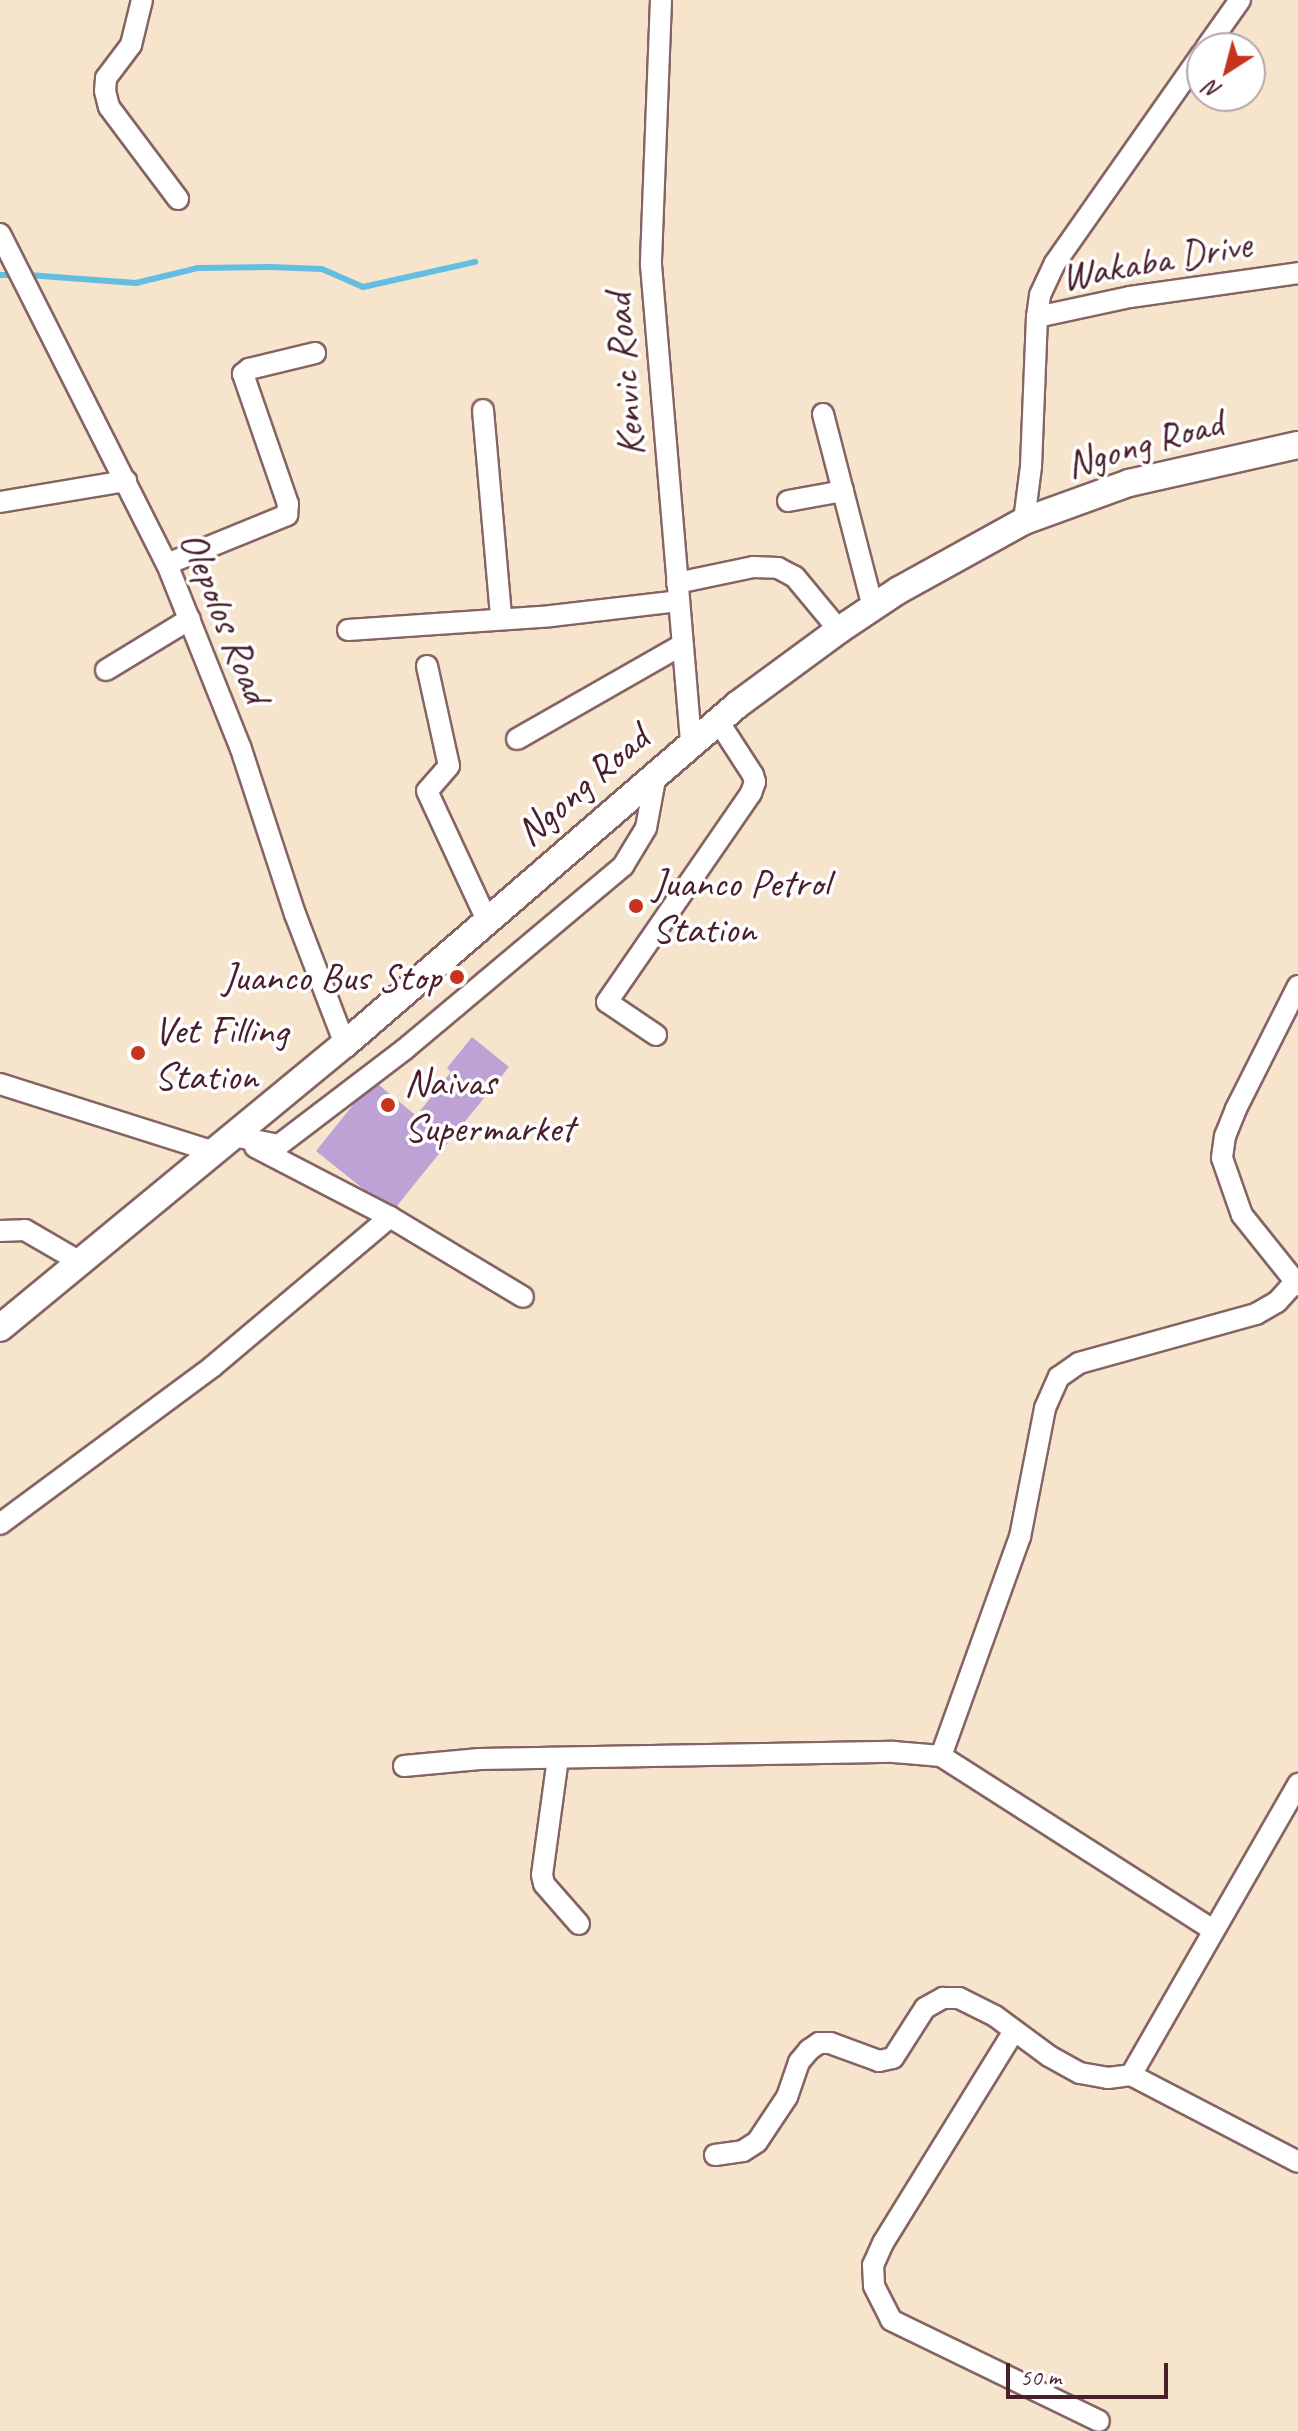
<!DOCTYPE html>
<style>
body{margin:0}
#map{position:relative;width:1298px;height:2431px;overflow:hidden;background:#f6e4cd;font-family:Caveat,sans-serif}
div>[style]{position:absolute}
.stream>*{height:6px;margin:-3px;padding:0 3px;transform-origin:3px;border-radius:3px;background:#63bee1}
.building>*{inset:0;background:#bea2d5}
.roads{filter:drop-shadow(2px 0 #866464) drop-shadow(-2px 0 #866464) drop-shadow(0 2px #866464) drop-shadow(0 -2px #866464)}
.minor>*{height:20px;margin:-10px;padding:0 10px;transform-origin:10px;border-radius:10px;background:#fff}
.major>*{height:26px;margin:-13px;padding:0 13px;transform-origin:13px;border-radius:13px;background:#fff}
.dots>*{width:22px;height:22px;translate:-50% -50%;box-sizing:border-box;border:4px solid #fff;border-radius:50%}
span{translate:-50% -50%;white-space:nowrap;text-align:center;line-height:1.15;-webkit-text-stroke:7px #fff;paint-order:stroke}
.street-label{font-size:40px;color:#4a1f2b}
.poi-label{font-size:40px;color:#4a1f2b}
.left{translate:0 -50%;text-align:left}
.right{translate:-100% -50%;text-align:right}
.north{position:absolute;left:1186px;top:32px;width:80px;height:80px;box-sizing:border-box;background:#fff;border:2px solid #b7a5aa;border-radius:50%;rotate:216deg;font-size:22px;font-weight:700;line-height:32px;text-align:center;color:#4a1f2b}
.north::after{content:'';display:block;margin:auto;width:28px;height:36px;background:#c8321e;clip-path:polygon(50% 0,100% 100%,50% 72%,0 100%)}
.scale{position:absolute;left:1006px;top:2363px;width:162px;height:36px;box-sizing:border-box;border:4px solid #4a1f2b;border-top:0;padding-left:10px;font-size:24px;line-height:28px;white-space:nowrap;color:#4a1f2b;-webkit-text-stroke:6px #fff;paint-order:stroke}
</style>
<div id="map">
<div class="stream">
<div style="left:0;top:275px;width:16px"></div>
<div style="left:28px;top:275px;width:108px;rotate:4.2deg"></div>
<div style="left:136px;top:283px;width:64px;rotate:-13.6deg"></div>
<div style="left:198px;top:268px;width:72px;rotate:-0.8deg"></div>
<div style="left:270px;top:267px;width:52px;rotate:2.2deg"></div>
<div style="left:322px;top:269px;width:45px;rotate:23.7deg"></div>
<div style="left:363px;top:287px;width:115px;rotate:-12.6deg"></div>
</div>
<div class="building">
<div style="clip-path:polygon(472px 1037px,509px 1067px,392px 1212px,316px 1151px,373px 1080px,425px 1123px,429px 1118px,420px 1111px,451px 1072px,447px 1068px)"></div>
</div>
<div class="roads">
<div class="minor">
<div style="left:142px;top:0;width:46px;rotate:103.7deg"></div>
<div style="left:131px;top:45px;width:41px;rotate:127.1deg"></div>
<div style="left:106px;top:78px;width:13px;rotate:94deg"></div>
<div style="left:105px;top:91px;width:16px;rotate:76deg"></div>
<div style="left:109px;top:107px;width:115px;rotate:53.1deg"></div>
<div style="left:661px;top:0;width:265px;rotate:92.2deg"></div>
<div style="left:651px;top:265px;width:481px;rotate:85.2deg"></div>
<div style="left:1206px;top:48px;width:59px;rotate:-54.7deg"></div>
<div style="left:0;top:234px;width:370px;rotate:63.2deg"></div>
<div style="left:167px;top:564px;width:199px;rotate:68.2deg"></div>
<div style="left:241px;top:749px;width:174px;rotate:71.9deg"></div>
<div style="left:295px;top:914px;width:139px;rotate:69deg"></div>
<div style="left:1037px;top:317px;width:22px;rotate:-82deg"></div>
<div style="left:1040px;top:295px;width:35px;rotate:-65deg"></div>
<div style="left:1055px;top:263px;width:256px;rotate:-54.9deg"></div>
<div style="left:483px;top:410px;width:208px;rotate:85deg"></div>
<div style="left:823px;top:414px;width:199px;rotate:75.5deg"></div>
<div style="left:788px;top:501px;width:56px;rotate:-10.3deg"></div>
<div style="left:0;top:502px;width:128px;rotate:-9.5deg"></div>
<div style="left:1024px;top:521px;width:55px;rotate:-82.7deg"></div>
<div style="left:1031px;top:466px;width:149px;rotate:-87.7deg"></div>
<div style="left:1037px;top:317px;width:95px;rotate:-12.1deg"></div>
<div style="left:1130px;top:297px;width:170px;rotate:-8.1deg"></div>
<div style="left:167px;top:564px;width:130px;rotate:-22.2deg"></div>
<div style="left:287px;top:515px;width:11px;rotate:-85deg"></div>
<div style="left:288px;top:504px;width:138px;rotate:-109.1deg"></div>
<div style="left:243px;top:374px;width:8px;rotate:-40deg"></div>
<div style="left:249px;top:369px;width:68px;rotate:-13.6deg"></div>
<div style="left:677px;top:583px;width:78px;rotate:-11.9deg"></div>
<div style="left:753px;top:567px;width:25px;rotate:2deg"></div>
<div style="left:778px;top:568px;width:19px;rotate:28deg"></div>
<div style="left:795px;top:577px;width:69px;rotate:50.3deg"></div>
<div style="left:348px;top:630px;width:203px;rotate:-3.9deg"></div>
<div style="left:551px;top:616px;width:128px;rotate:-6.7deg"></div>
<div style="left:427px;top:666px;width:102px;rotate:77.6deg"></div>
<div style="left:449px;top:766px;width:33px;rotate:131deg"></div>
<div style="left:427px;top:791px;width:142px;rotate:65.1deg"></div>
<div style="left:106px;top:670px;width:98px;rotate:-31.3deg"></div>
<div style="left:517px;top:739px;width:190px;rotate:-29.7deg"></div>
<div style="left:1298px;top:986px;width:138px;rotate:116.8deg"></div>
<div style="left:1236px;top:1109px;width:29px;rotate:112deg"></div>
<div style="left:1225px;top:1136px;width:22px;rotate:98deg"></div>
<div style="left:1222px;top:1158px;width:60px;rotate:70.7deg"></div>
<div style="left:1242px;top:1215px;width:90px;rotate:51.3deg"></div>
<div style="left:656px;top:1035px;width:59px;rotate:-146deg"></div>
<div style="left:607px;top:1002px;width:254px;rotate:-55.4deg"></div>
<div style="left:751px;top:793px;width:12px;rotate:-70deg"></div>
<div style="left:755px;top:782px;width:7px;rotate:-106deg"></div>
<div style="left:753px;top:775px;width:64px;rotate:-122.9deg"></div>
<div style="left:0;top:1084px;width:225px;rotate:17.6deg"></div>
<div style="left:233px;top:1136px;width:47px;rotate:11.1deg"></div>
<div style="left:279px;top:1145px;width:158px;rotate:-37.3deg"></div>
<div style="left:405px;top:1049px;width:285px;rotate:-40deg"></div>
<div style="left:623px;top:866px;width:44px;rotate:-58.8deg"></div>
<div style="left:646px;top:828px;width:55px;rotate:-79.5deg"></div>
<div style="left:255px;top:1147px;width:152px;rotate:27.4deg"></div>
<div style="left:390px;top:1217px;width:155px;rotate:31deg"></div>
<div style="left:0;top:1231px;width:25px;rotate:-2deg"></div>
<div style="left:25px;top:1230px;width:64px;rotate:30.2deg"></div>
<div style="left:0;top:1524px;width:264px;rotate:-36.5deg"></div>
<div style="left:212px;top:1367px;width:233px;rotate:-40.1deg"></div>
<div style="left:941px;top:1756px;width:233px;rotate:-70.2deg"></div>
<div style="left:1020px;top:1537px;width:131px;rotate:-79deg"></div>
<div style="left:1045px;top:1408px;width:34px;rotate:-66deg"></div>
<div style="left:1059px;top:1377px;width:24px;rotate:-35deg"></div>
<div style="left:1079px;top:1363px;width:184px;rotate:-15.5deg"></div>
<div style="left:1256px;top:1314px;width:24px;rotate:-30deg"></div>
<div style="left:1277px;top:1302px;width:27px;rotate:-48deg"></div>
<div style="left:558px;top:1758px;width:118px;rotate:97.8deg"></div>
<div style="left:542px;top:1875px;width:9px;rotate:77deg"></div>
<div style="left:544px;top:1884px;width:53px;rotate:48.8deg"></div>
<div style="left:404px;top:1766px;width:76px;rotate:-5.3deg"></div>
<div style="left:480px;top:1759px;width:414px;rotate:-1deg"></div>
<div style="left:894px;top:1752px;width:47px;rotate:4.9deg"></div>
<div style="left:941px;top:1756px;width:323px;rotate:32.6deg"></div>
<div style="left:1014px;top:2031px;width:249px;rotate:121.7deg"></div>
<div style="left:883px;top:2243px;width:24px;rotate:114deg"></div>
<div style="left:873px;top:2265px;width:21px;rotate:87deg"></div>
<div style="left:874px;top:2286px;width:38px;rotate:63deg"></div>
<div style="left:891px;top:2320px;width:231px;rotate:25.9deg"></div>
<div style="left:1131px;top:2075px;width:336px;rotate:-60.1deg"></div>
<div style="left:715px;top:2155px;width:28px;rotate:-8deg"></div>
<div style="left:743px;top:2151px;width:17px;rotate:-33deg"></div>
<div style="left:757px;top:2142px;width:54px;rotate:-56.3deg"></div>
<div style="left:787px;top:2097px;width:37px;rotate:-71deg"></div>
<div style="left:799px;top:2062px;width:16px;rotate:-50deg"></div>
<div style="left:809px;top:2050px;width:12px;rotate:-35deg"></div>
<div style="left:819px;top:2043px;width:11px"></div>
<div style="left:830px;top:2043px;width:52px;rotate:20.2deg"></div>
<div style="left:879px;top:2061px;width:14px;rotate:-12deg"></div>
<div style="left:893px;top:2058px;width:59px;rotate:-57.4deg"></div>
<div style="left:925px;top:2008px;width:21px;rotate:-29deg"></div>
<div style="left:943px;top:1998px;width:16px"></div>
<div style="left:959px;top:1998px;width:40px;rotate:26.6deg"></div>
<div style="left:995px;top:2016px;width:67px;rotate:36.5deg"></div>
<div style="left:1049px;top:2056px;width:35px;rotate:29deg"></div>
<div style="left:1080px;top:2073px;width:28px;rotate:10deg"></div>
<div style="left:1108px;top:2078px;width:23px;rotate:-7deg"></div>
<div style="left:1131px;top:2075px;width:188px;rotate:27.5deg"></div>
</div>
<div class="major">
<div style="left:0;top:1328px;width:447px;rotate:-39.5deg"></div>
<div style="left:345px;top:1044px;width:518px;rotate:-40.85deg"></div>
<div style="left:737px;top:705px;width:127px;rotate:-36.3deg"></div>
<div style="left:839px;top:630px;width:72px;rotate:-33.7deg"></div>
<div style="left:899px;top:590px;width:143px;rotate:-28.9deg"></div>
<div style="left:1024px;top:521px;width:112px;rotate:-19.9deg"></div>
<div style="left:1129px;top:483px;width:173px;rotate:-12.7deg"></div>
</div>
</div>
<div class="dots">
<div style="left:636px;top:906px;background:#c8321e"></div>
<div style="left:457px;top:977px;background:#c8321e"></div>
<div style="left:138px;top:1053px;background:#c8321e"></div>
<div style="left:388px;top:1105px;background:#c8321e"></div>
</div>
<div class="street-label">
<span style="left:1156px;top:260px;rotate:-10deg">Wakaba Drive</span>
<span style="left:624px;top:375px;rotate:-95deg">Kenvic Road</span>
<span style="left:1144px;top:443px;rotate:-16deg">Ngong Road</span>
<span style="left:225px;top:617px;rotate:68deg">Olepolos Road</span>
<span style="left:582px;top:785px;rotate:-41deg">Ngong Road</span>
</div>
<div class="poi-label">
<span class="left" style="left:652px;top:906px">Juanco Petrol<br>Station</span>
<span class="right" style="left:441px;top:977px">Juanco Bus Stop</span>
<span class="left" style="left:154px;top:1053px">Vet Filling<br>Station</span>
<span class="left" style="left:404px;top:1105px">Naivas<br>Supermarket</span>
</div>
<div class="north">N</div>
<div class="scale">50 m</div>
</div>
